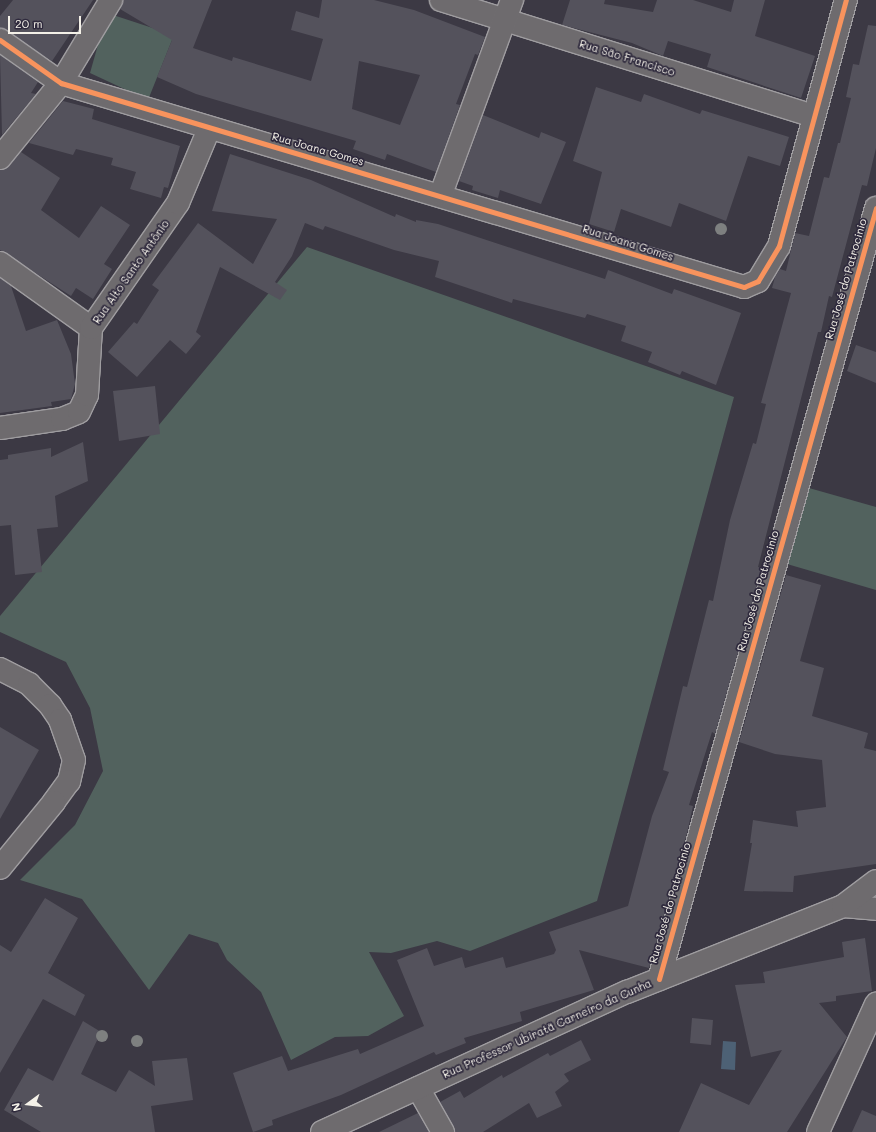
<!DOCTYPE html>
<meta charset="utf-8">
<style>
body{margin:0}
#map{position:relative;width:876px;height:1132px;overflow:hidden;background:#3c3944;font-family:Mali,sans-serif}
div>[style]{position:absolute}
.green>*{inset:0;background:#52625e}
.water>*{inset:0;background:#4d6175}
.building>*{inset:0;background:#54525c}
.roads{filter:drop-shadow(1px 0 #9f9da0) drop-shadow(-1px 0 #9f9da0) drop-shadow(0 1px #9f9da0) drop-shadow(0 -1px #9f9da0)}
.minor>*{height:22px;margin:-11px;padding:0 11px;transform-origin:11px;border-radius:11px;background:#6e6b6e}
.tertiary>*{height:22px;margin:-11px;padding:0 11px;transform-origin:11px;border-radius:11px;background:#6e6b6e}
.secondary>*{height:22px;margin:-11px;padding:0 11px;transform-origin:11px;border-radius:11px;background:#6e6b6e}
.cycleway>*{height:5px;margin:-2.5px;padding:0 2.5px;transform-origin:2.5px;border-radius:2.5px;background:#f8935d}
.trees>*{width:12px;height:12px;margin:-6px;border-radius:50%;background:#7e8080}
span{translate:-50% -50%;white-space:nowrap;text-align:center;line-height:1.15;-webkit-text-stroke:3.5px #2f2a3d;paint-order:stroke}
.street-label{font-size:11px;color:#f4f1e8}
.north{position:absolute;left:8px;top:1084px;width:40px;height:40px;-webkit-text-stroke:3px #2f2a3d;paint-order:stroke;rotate:255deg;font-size:11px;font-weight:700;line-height:16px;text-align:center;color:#f4f1e8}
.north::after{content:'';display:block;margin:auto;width:14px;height:18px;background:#f4f1e8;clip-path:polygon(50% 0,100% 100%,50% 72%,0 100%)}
.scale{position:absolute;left:8px;top:16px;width:73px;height:18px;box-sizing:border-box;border:2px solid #f4f1e8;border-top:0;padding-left:5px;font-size:12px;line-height:14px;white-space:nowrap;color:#f4f1e8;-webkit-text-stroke:3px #2f2a3d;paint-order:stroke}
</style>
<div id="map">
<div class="green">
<div style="clip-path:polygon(107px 13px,174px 35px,148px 100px,90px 73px)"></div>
<div style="clip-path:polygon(307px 247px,734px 397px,597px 901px,470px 951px,437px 941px,391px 953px,369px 952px,404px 1016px,368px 1036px,335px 1037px,291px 1060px,261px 992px,227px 960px,218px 943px,189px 934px,149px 990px,82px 899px,20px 880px,75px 825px,103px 771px,90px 708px,66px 662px,0 632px,0 616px)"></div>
<div style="clip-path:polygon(809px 488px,876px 507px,876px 590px,787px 564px)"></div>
</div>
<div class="water">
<div style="clip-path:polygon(723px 1041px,736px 1042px,735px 1070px,721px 1069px)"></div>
</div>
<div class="building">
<div style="clip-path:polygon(13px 0,93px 0,52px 61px,0 28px,0 16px)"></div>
<div style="clip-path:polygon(evenodd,123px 0,212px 0,193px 48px,232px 61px,233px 57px,311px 81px,323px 39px,291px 30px,296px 11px,319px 18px,322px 0,374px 0,414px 10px,485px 37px,478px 55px,475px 54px,456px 104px,460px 105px,436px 172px,387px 154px,385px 160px,353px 149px,356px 141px,196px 94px,157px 77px,172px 40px,120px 9px,123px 0,359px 61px,420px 75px,400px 125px,352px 109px,359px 61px)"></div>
<div style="clip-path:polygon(570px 0,605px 0,604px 4px,653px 12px,657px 0,693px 0,731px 12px,734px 0,765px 0,755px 36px,815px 56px,801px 98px,707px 67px,711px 54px,668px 41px,663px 56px,632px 43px,562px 25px)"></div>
<div style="clip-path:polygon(868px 25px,876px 26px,876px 148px,867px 186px,862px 185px,832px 297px,829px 296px,821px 332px,818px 332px,758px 567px,762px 568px,715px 734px,712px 732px,689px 805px,693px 806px,687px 833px,649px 968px,579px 950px,594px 990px,520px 1012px,522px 1021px,464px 1038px,466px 1043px,436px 1055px,434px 1052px,341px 1095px,272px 1120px,273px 1125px,253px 1132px,233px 1073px,282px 1056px,288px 1071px,358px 1049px,360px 1054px,424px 1026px,397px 960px,427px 948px,434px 966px,462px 957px,465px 968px,503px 957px,506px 968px,554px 954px,556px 950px,549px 932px,628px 906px,652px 816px,669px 772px,663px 770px,683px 686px,687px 687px,709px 600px,713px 601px,730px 520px,753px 443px,756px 444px,766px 404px,761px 403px,791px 293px,772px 288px,775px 277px,780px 269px,786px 271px,795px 233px,809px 236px,824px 177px,829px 178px,838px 143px,840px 143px,851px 98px,846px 97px,853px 64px,859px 65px)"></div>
<div style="clip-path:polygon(0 55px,38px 82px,31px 93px,36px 94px,2px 135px)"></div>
<div style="clip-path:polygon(596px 87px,641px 102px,644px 94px,700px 114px,702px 110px,789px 137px,780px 166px,748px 156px,726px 221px,679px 203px,671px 227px,621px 209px,614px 232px,589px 224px,602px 172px,573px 161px)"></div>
<div style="clip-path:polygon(63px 101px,94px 109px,92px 119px,180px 146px,168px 188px,164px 187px,161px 198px,130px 189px,136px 172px,111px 165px,113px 158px,76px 149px,73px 155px,29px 143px)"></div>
<div style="clip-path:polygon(483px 115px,539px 138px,541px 132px,566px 142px,541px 204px,500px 190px,498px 198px,472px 190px,473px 186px,459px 181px)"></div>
<div style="clip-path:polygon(21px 152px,60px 178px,41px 210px,79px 238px,101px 206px,130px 225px,104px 264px,112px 269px,93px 299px,76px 288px,71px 296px,0 250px,0 170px,9px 166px)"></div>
<div style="clip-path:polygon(230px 154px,311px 180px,395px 217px,396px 214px,416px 222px,416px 220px,438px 224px,605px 279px,608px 270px,672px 294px,674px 289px,741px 313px,716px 385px,682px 371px,680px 375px,648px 362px,652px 352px,621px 341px,626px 326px,587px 314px,585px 318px,513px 299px,512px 303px,435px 277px,439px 261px,394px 250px,325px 226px,323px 230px,305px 223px,292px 256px,275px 282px,287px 290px,280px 300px,220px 267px,196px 332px,201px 336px,186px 354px,170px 340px,137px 377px,108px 352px,134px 322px,137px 324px,159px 290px,152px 285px,198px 223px,253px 264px,277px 219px,212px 211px)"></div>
<div style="clip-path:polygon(0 278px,11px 286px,26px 331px,57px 320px,71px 354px,75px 384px,71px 399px,51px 402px,52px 406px,0 413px)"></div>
<div style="clip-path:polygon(856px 345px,876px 352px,876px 383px,847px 371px)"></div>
<div style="clip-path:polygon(155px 386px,160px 434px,119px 441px,113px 391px)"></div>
<div style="clip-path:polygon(83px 442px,88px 481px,55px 496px,58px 527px,37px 529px,42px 572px,15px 575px,11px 525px,0 526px,0 460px,8px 459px,8px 455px,51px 448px,51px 457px)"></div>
<div style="clip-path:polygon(786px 575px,821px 585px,800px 661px,824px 668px,812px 716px,868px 733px,864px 748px,876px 751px,876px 864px,794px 876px,793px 892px,744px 891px,752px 843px,750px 843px,753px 820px,798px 827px,796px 811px,826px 807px,822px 760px,775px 754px,739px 742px)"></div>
<div style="clip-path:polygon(0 727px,39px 750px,0 819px)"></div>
<div style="clip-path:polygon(45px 898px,78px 918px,48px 973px,85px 995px,75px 1016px,43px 999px,0 1073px,0 945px,11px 952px)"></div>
<div style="clip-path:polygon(865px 938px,872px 991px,836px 996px,836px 1001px,819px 1003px,847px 1037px,787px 1132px,679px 1132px,701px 1083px,749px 1105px,782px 1050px,751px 1057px,735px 985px,765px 983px,763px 972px,844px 957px,842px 942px)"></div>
<div style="clip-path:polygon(692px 1018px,713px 1020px,711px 1045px,690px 1043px)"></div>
<div style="clip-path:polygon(83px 1021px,101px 1032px,81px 1074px,116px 1092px,129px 1070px,155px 1086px,152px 1061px,187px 1058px,193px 1100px,151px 1106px,155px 1132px,41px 1132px,4px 1110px,28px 1068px,53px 1081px)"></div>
<div style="clip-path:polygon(581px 1040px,591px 1060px,564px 1074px,569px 1081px,555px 1092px,562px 1106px,537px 1118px,529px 1103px,483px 1132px,455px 1132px,440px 1102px,460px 1091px,464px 1098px,502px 1075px,503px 1078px,548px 1053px,550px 1056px)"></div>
<div style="clip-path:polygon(862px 1110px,876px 1116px,876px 1132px,852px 1132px)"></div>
<div style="clip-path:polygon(418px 1113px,429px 1132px,379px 1132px)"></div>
</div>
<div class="roads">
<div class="minor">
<div style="left:441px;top:0;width:390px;rotate:17.3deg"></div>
<div style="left:0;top:40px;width:75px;rotate:35.2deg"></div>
<div style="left:61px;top:83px;width:713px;rotate:16.63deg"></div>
<div style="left:744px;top:287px;width:15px;rotate:-23deg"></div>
<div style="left:758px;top:281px;width:41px;rotate:-59deg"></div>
<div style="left:779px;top:246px;width:255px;rotate:-74.8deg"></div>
<div style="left:0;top:158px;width:97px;rotate:-50.9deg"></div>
<div style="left:61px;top:83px;width:97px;rotate:-58.9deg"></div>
<div style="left:441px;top:194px;width:207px;rotate:-69.9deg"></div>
<div style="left:0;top:263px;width:112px;rotate:35.5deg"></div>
<div style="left:0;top:428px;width:63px;rotate:-8.3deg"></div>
<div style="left:62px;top:419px;width:18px;rotate:-22deg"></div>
<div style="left:79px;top:412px;width:19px;rotate:-65deg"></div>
<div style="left:87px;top:395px;width:67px;rotate:-86.6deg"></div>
<div style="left:91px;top:328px;width:152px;rotate:-55.2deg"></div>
<div style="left:178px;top:203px;width:80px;rotate:-67.3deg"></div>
<div style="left:659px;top:979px;width:801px;rotate:-74.28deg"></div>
<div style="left:418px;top:1088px;width:51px;rotate:60.4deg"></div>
<div style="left:818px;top:1132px;width:141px;rotate:-65.6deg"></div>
</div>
<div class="tertiary">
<div style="left:843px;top:906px;width:33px;rotate:5deg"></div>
<div style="left:322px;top:1132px;width:336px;rotate:-24.7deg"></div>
<div style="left:627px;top:992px;width:232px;rotate:-21.7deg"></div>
<div style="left:843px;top:906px;width:41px;rotate:-37.1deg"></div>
</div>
<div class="secondary">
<div style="left:0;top:669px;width:33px;rotate:27deg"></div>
<div style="left:29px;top:684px;width:30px;rotate:45deg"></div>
<div style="left:50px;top:705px;width:18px;rotate:56deg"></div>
<div style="left:60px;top:720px;width:42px;rotate:70.7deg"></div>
<div style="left:74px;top:760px;width:22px;rotate:103deg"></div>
<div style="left:69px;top:781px;width:26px;rotate:126deg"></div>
<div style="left:54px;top:802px;width:85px;rotate:129.3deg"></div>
</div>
</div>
<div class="cycleway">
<div style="left:0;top:40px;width:75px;rotate:35.2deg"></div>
<div style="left:61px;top:83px;width:713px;rotate:16.63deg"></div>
<div style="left:744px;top:287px;width:15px;rotate:-23deg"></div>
<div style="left:758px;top:281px;width:41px;rotate:-59deg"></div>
<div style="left:779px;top:246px;width:255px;rotate:-74.8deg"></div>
<div style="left:659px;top:979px;width:801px;rotate:-74.28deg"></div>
</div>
<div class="trees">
<div style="left:721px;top:229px"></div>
<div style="left:102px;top:1036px"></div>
<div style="left:137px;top:1041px"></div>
</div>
<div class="street-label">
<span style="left:627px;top:58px;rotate:17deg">Rua São Francisco</span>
<span style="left:318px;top:149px;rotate:16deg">Rua Joana Gomes</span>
<span style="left:628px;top:243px;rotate:18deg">Rua Joana Gomes</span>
<span style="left:131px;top:272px;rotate:-55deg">Rua Alto Santo Antônio</span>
<span style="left:846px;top:279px;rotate:-74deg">Rua José do Patrocinio</span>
<span style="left:758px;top:591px;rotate:-74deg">Rua José do Patrocinio</span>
<span style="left:670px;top:903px;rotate:-74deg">Rua José do Patrocinio</span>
<span style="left:547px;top:1029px;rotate:-24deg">Rua Professor Ubiratã Carneiro da Cunha</span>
</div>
<div class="north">N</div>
<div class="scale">20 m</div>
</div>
